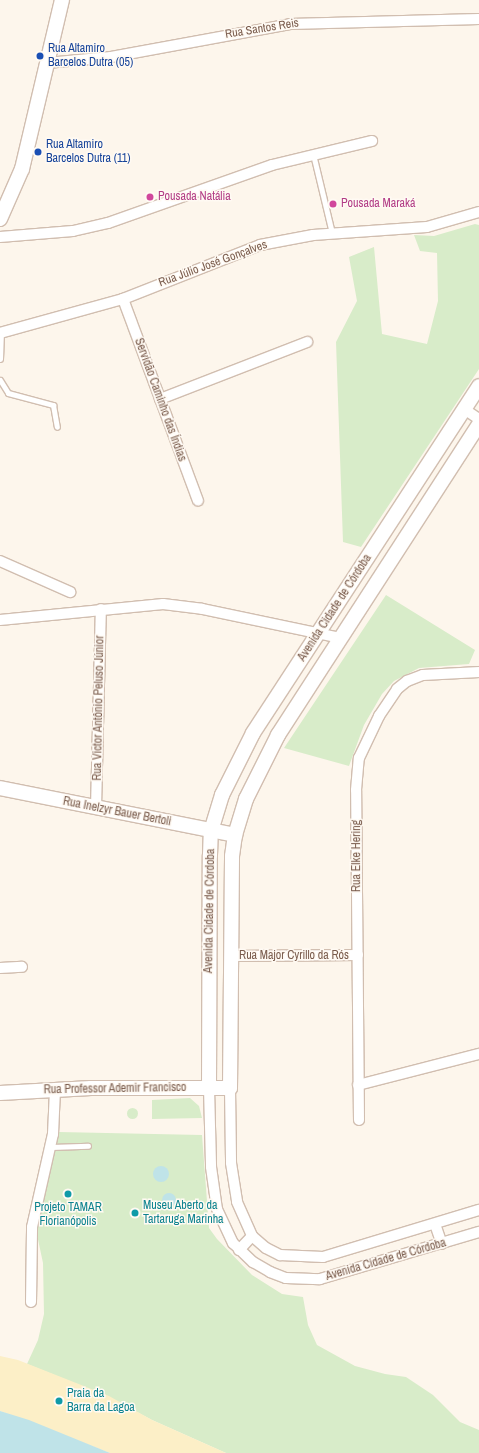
<!DOCTYPE html>
<meta charset="utf-8">
<style>
body{margin:0}
#map{position:relative;width:479px;height:1453px;overflow:hidden;background:#fdf6ec;font-family:"Archivo Narrow",sans-serif}
div>[style]{position:absolute}
.green>*{inset:0;background:#d8ecc9}
.round{border-radius:50%}
.sand>*{inset:0;background:#fcefc7}
.water>*{inset:0;background:#bfe3e8}
.roads{filter:drop-shadow(1px 0 #d1beb0) drop-shadow(-1px 0 #d1beb0) drop-shadow(0 1px #d1beb0) drop-shadow(0 -1px #d1beb0)}
.lane>*{height:5px;margin:-2.5px;padding:0 2.5px;transform-origin:2.5px;border-radius:2.5px;background:#fff}
.street>*{height:10px;margin:-5px;padding:0 5px;transform-origin:5px;border-radius:5px;background:#fff}
.secondary>*{height:14px;margin:-7px;padding:0 7px;transform-origin:7px;border-radius:7px;background:#fff}
.dots>*{width:11px;height:11px;translate:-50% -50%;box-sizing:border-box;border:2px solid #fffaf3;border-radius:50%}
span{translate:-50% -50%;white-space:nowrap;text-align:center;line-height:1.15;-webkit-text-stroke:3px #fffaf3;paint-order:stroke}
.street-label{font-size:12px;color:#7a5c4d}
.transit-label{font-size:12px;color:#164399}
.left{translate:0 -50%;text-align:left}
.hotel-label{font-size:12px;color:#b23c85}
.culture-label{font-size:12px;color:#0d838f}
</style>
<div id="map">
<div class="green">
<div style="clip-path:polygon(475px 224px,479px 225px,479px 369px,361px 547px,343px 542px,336px 342px,357px 301px,349px 257px,374px 247px,382px 334px,427px 344px,438px 301px,437px 253px,420px 251px,414px 235px,434px 236px)"></div>
<div style="clip-path:polygon(386px 595px,475px 650px,469px 664px,419px 668px,394px 681px,382px 694px,364px 725px,349px 766px,284px 748px)"></div>
<div style="clip-path:polygon(190px 1098px,199px 1106px,202px 1118px,152px 1119px,152px 1100px)"></div>
<div class="round" style="left:126.5px;top:1107.5px;width:11px;height:11px"></div>
<div style="clip-path:polygon(59px 1132px,202px 1135px,209px 1228px,217px 1239px,252px 1275px,282px 1294px,303px 1297px,308px 1325px,317px 1345px,355px 1366px,385px 1374px,406px 1377px,433px 1395px,460px 1422px,479px 1430px,479px 1453px,226px 1453px,152px 1420px,109px 1397px,27px 1364px,38px 1340px,44px 1314px,43px 1263px,36px 1230px)"></div>
</div>
<div class="sand">
<div style="clip-path:polygon(0 1356px,18px 1360px,109px 1396px,152px 1420px,226px 1453px,110px 1453px,0 1411px)"></div>
</div>
<div class="water">
<div class="round" style="left:153px;top:1166px;width:16px;height:16px"></div>
<div class="round" style="left:162px;top:1193px;width:14px;height:14px"></div>
<div style="clip-path:polygon(0 1411px,29px 1420px,110px 1453px,0 1453px)"></div>
</div>
<div class="roads">
<div class="lane">
<div style="left:313px;top:154px;width:81px;rotate:76.5deg"></div>
<div style="left:0;top:359px;width:26px;rotate:-88deg"></div>
<div style="left:0;top:380px;width:15px;rotate:58deg"></div>
<div style="left:8px;top:393px;width:47px;rotate:14.9deg"></div>
<div style="left:53px;top:405px;width:22px;rotate:80deg"></div>
<div style="left:51px;top:1147px;width:37px;rotate:-2deg"></div>
</div>
<div class="street">
<div style="left:47px;top:63px;width:64px;rotate:-5.4deg"></div>
<div style="left:111px;top:57px;width:182px;rotate:-10.4deg"></div>
<div style="left:290px;top:24px;width:189px;rotate:-1.5deg"></div>
<div style="left:0;top:237px;width:73px;rotate:-4.7deg"></div>
<div style="left:73px;top:231px;width:36px;rotate:-13deg"></div>
<div style="left:108px;top:223px;width:174px;rotate:-19.5deg"></div>
<div style="left:272px;top:165px;width:103px;rotate:-13.5deg"></div>
<div style="left:123px;top:299px;width:215px;rotate:69.6deg"></div>
<div style="left:0;top:333px;width:128px;rotate:-15.5deg"></div>
<div style="left:123px;top:299px;width:147px;rotate:-21.5deg"></div>
<div style="left:260px;top:245px;width:54px;rotate:-10.7deg"></div>
<div style="left:313px;top:235px;width:114px;rotate:-4deg"></div>
<div style="left:427px;top:227px;width:54px;rotate:-16.1deg"></div>
<div style="left:160px;top:399px;width:158px;rotate:-21.2deg"></div>
<div style="left:464px;top:409px;width:18px;rotate:34deg"></div>
<div style="left:0;top:561px;width:77px;rotate:23.9deg"></div>
<div style="left:0;top:620px;width:164px;rotate:-5.6deg"></div>
<div style="left:163px;top:604px;width:39px;rotate:7deg"></div>
<div style="left:202px;top:609px;width:142px;rotate:11.8deg"></div>
<div style="left:96px;top:808px;width:199px;rotate:-88.6deg"></div>
<div style="left:231px;top:956px;width:127px;rotate:-0.5deg"></div>
<div style="left:0;top:968px;width:22px;rotate:-3deg"></div>
<div style="left:358px;top:1085px;width:125px;rotate:-14.4deg"></div>
<div style="left:209px;top:1088px;width:79px;rotate:88.5deg"></div>
<div style="left:211px;top:1167px;width:42px;rotate:81.9deg"></div>
<div style="left:217px;top:1209px;width:38px;rotate:65deg"></div>
<div style="left:233px;top:1243px;width:28px;rotate:44deg"></div>
<div style="left:253px;top:1262px;width:20px;rotate:30deg"></div>
<div style="left:270px;top:1272px;width:17px;rotate:21deg"></div>
<div style="left:286px;top:1278px;width:34px;rotate:2deg"></div>
<div style="left:320px;top:1279px;width:166px;rotate:-16.5deg"></div>
<div style="left:230px;top:1088px;width:75px;rotate:89.2deg"></div>
<div style="left:231px;top:1163px;width:39px;rotate:81deg"></div>
<div style="left:237px;top:1202px;width:37px;rotate:66deg"></div>
<div style="left:252px;top:1236px;width:18px;rotate:41deg"></div>
<div style="left:266px;top:1248px;width:16px;rotate:27deg"></div>
<div style="left:280px;top:1255px;width:43px;rotate:2.7deg"></div>
<div style="left:323px;top:1257px;width:163px;rotate:-16.8deg"></div>
<div style="left:359px;top:1120px;width:330px;rotate:-90.5deg"></div>
<div style="left:356px;top:790px;width:32px;rotate:-85deg"></div>
<div style="left:359px;top:758px;width:47px;rotate:-64.5deg"></div>
<div style="left:379px;top:716px;width:32px;rotate:-56deg"></div>
<div style="left:397px;top:689px;width:13px;rotate:-39deg"></div>
<div style="left:407px;top:681px;width:17px;rotate:-21deg"></div>
<div style="left:423px;top:675px;width:56px;rotate:-3.1deg"></div>
<div style="left:435px;top:1224px;width:21px;rotate:71deg"></div>
<div style="left:239px;top:1250px;width:19px;rotate:-47deg"></div>
<div style="left:31px;top:1302px;width:75px;rotate:-89.2deg"></div>
<div style="left:32px;top:1227px;width:95px;rotate:-77.3deg"></div>
<div style="left:53px;top:1134px;width:44px;rotate:-87.4deg"></div>
</div>
<div class="secondary">
<div style="left:0;top:219px;width:55px;rotate:-66.3deg"></div>
<div style="left:22px;top:169px;width:174px;rotate:-76.7deg"></div>
<div style="left:0;top:788px;width:240px;rotate:11.3deg"></div>
<div style="left:209px;top:1088px;width:233px;rotate:-89.8deg"></div>
<div style="left:210px;top:855px;width:24px;rotate:-88deg"></div>
<div style="left:211px;top:831px;width:38px;rotate:-73deg"></div>
<div style="left:222px;top:795px;width:69px;rotate:-63.4deg"></div>
<div style="left:253px;top:733px;width:414px;rotate:-56.9deg"></div>
<div style="left:0;top:1093px;width:91px;rotate:-3.1deg"></div>
<div style="left:91px;top:1088px;width:139px"></div>
<div style="left:230px;top:1088px;width:232px;rotate:-89.5deg"></div>
<div style="left:232px;top:856px;width:21px;rotate:-82deg"></div>
<div style="left:235px;top:835px;width:38px;rotate:-73deg"></div>
<div style="left:246px;top:799px;width:72px;rotate:-63.4deg"></div>
<div style="left:278px;top:735px;width:370px;rotate:-57.1deg"></div>
</div>
</div>
<div class="dots">
<div style="left:40px;top:56px;background:#1a4fb4"></div>
<div style="left:38px;top:152px;background:#1a4fb4"></div>
<div style="left:150px;top:197px;background:#d1479c"></div>
<div style="left:333px;top:204px;background:#d1479c"></div>
<div style="left:68px;top:1194px;background:#0f9aa8"></div>
<div style="left:135px;top:1213px;background:#0f9aa8"></div>
<div style="left:59px;top:1401px;background:#0f9aa8"></div>
</div>
<div class="street-label">
<span style="left:262px;top:29px;rotate:-9deg">Rua Santos Reis</span>
<span style="left:213px;top:264px;rotate:-20deg">Rua Júlio José Gonçalves</span>
<span style="left:160px;top:400px;rotate:70deg">Servidão Caminho das Índias</span>
<span style="left:335px;top:608px;rotate:-57deg">Avenida Cidade de Córdoba</span>
<span style="left:99px;top:708px;rotate:-89deg">Rua Victor Antônio Peluso Júnior</span>
<span style="left:117px;top:812px;rotate:11deg">Rua Inelzyr Bauer Bertoli</span>
<span style="left:357px;top:856px;rotate:-90deg">Rua Elke Hering</span>
<span style="left:210px;top:911px;rotate:-89deg">Avenida Cidade de Córdoba</span>
<span style="left:294px;top:956px">Rua Major Cyrillo da Rós</span>
<span style="left:115px;top:1089px;rotate:-1deg">Rua Professor Ademir Francisco</span>
<span style="left:386px;top:1260px;rotate:-16deg">Avenida Cidade de Córdoba</span>
</div>
<div class="transit-label">
<span class="left" style="left:48px;top:56px">Rua Altamiro<br>Barcelos Dutra (05)</span>
<span class="left" style="left:46px;top:152px">Rua Altamiro<br>Barcelos Dutra (11)</span>
</div>
<div class="hotel-label">
<span class="left" style="left:158px;top:197px">Pousada Natália</span>
<span class="left" style="left:341px;top:204px">Pousada Maraká</span>
</div>
<div class="culture-label">
<span class="left" style="left:143px;top:1213px">Museu Aberto da<br>Tartaruga Marinha</span>
<span style="left:68px;top:1215px">Projeto TAMAR<br>Florianópolis</span>
<span class="left" style="left:67px;top:1401px">Praia da<br>Barra da Lagoa</span>
</div>
</div>
